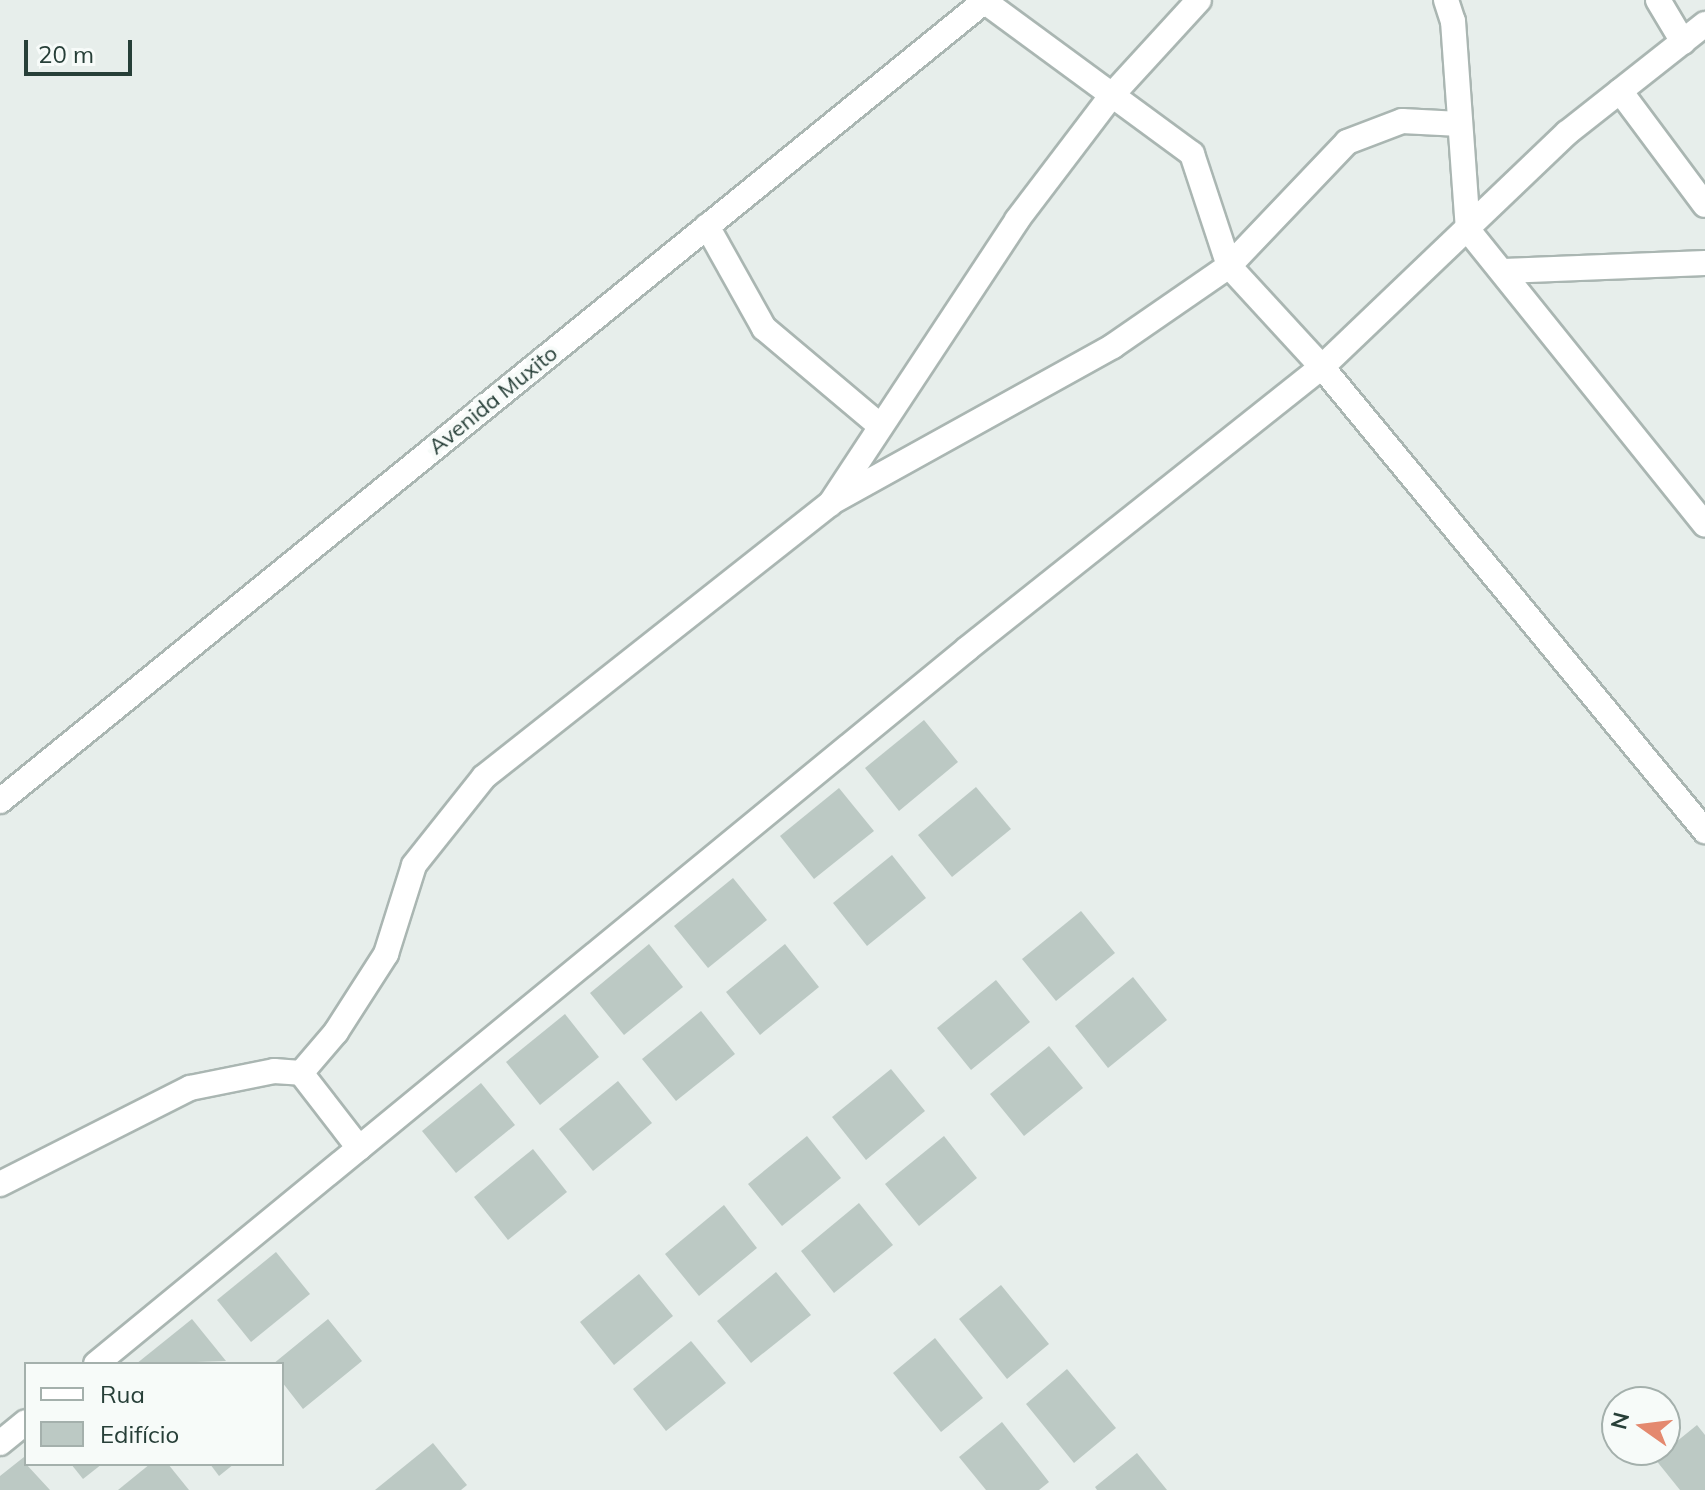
<!DOCTYPE html>
<meta charset="utf-8">
<style>
body{margin:0}
#map{position:relative;width:1705px;height:1490px;overflow:hidden;background:#e7eeeb;font-family:Mulish,sans-serif}
div>[style]{position:absolute}
.building>*{inset:0;background:#bcc9c4}
.roads{filter:drop-shadow(2px 0 #aab6b2) drop-shadow(-2px 0 #aab6b2) drop-shadow(0 2px #aab6b2) drop-shadow(0 -2px #aab6b2)}
.street>*{height:24px;margin:-12px;padding:0 12px;transform-origin:12px;border-radius:12px;background:#fff}
span{translate:-50% -50%;white-space:nowrap;text-align:center;line-height:1.15;-webkit-text-stroke:8px #f7fbf9;paint-order:stroke}
.street-label{font-size:22px;color:#273f38}
.legend{position:absolute;left:24px;top:1362px;width:260px;height:104px;box-sizing:border-box;background:#f7fbf9;border:2px solid #a4b0ac;margin:0;padding:10px 14px;list-style:none;font-size:24px;color:#273f38}
.legend li{display:flex;align-items:center;gap:16px;height:40px}
.legend b{width:40px;border:2px solid #a4b0ac}
.north{position:absolute;left:1601px;top:1386px;width:80px;height:80px;box-sizing:border-box;background:#f7fbf9;border:2px solid #a4b0ac;border-radius:50%;rotate:284deg;font-size:22px;font-weight:700;line-height:32px;text-align:center;color:#273f38}
.north::after{content:'';display:block;margin:auto;width:28px;height:36px;background:#e4896f;clip-path:polygon(50% 0,100% 100%,50% 72%,0 100%)}
.scale{position:absolute;left:24px;top:40px;width:108px;height:36px;box-sizing:border-box;border:4px solid #273f38;border-top:0;padding-left:10px;font-size:24px;line-height:28px;white-space:nowrap;color:#273f38;-webkit-text-stroke:6px #f7fbf9;paint-order:stroke}
</style>
<div id="map">
<div class="building">
<div style="clip-path:polygon(924px 720px,958px 762px,899px 811px,865px 768px)"></div>
<div style="clip-path:polygon(976px 787px,1011px 829px,952px 877px,918px 835px)"></div>
<div style="clip-path:polygon(839px 788px,874px 831px,814px 879px,780px 836px)"></div>
<div style="clip-path:polygon(892px 855px,926px 898px,867px 946px,833px 903px)"></div>
<div style="clip-path:polygon(733px 878px,767px 920px,708px 968px,674px 926px)"></div>
<div style="clip-path:polygon(1081px 911px,1115px 953px,1056px 1001px,1022px 959px)"></div>
<div style="clip-path:polygon(649px 944px,683px 987px,624px 1035px,590px 993px)"></div>
<div style="clip-path:polygon(785px 944px,819px 987px,760px 1035px,726px 992px)"></div>
<div style="clip-path:polygon(1133px 977px,1167px 1020px,1108px 1068px,1075px 1026px)"></div>
<div style="clip-path:polygon(996px 980px,1030px 1022px,971px 1070px,937px 1028px)"></div>
<div style="clip-path:polygon(701px 1011px,735px 1054px,676px 1101px,642px 1059px)"></div>
<div style="clip-path:polygon(565px 1014px,599px 1057px,540px 1105px,506px 1062px)"></div>
<div style="clip-path:polygon(1049px 1046px,1083px 1088px,1024px 1136px,990px 1094px)"></div>
<div style="clip-path:polygon(891px 1069px,925px 1111px,866px 1160px,832px 1117px)"></div>
<div style="clip-path:polygon(618px 1081px,652px 1123px,593px 1171px,559px 1129px)"></div>
<div style="clip-path:polygon(481px 1083px,515px 1125px,456px 1173px,422px 1131px)"></div>
<div style="clip-path:polygon(807px 1136px,841px 1178px,782px 1226px,748px 1184px)"></div>
<div style="clip-path:polygon(944px 1136px,977px 1178px,919px 1226px,885px 1184px)"></div>
<div style="clip-path:polygon(533px 1149px,567px 1192px,508px 1240px,474px 1197px)"></div>
<div style="clip-path:polygon(859px 1203px,893px 1245px,834px 1293px,801px 1251px)"></div>
<div style="clip-path:polygon(724px 1205px,757px 1248px,699px 1296px,665px 1254px)"></div>
<div style="clip-path:polygon(276px 1252px,310px 1294px,251px 1342px,217px 1300px)"></div>
<div style="clip-path:polygon(776px 1272px,811px 1315px,751px 1363px,717px 1321px)"></div>
<div style="clip-path:polygon(639px 1274px,673px 1316px,614px 1365px,580px 1322px)"></div>
<div style="clip-path:polygon(1001px 1285px,1049px 1344px,1007px 1379px,959px 1319px)"></div>
<div style="clip-path:polygon(192px 1319px,226px 1361px,136px 1364px)"></div>
<div style="clip-path:polygon(328px 1319px,362px 1361px,303px 1409px,282px 1382px,282px 1364px,273px 1364px)"></div>
<div style="clip-path:polygon(935px 1338px,983px 1398px,941px 1432px,893px 1373px)"></div>
<div style="clip-path:polygon(691px 1341px,726px 1383px,666px 1431px,633px 1389px)"></div>
<div style="clip-path:polygon(1067px 1369px,1116px 1428px,1074px 1463px,1026px 1404px)"></div>
<div style="clip-path:polygon(1002px 1422px,1049px 1482px,1039px 1490px,986px 1490px,959px 1457px)"></div>
<div style="clip-path:polygon(1697px 1425px,1705px 1435px,1705px 1490px,1680px 1490px,1655px 1459px)"></div>
<div style="clip-path:polygon(433px 1443px,467px 1485px,461px 1490px,375px 1490px)"></div>
<div style="clip-path:polygon(1137px 1453px,1167px 1490px,1097px 1490px,1095px 1487px)"></div>
<div style="clip-path:polygon(24px 1457px,26px 1464px,50px 1490px,0 1490px,0 1476px)"></div>
<div style="clip-path:polygon(71px 1464px,102px 1464px,83px 1479px)"></div>
<div style="clip-path:polygon(150px 1464px,168px 1464px,189px 1490px,118px 1490px)"></div>
<div style="clip-path:polygon(210px 1464px,234px 1464px,219px 1476px)"></div>
</div>
<div class="roads">
<div class="street">
<div style="left:1446px;top:0;width:22px;rotate:72deg"></div>
<div style="left:1453px;top:21px;width:210px;rotate:85.9deg"></div>
<div style="left:1468px;top:230px;width:378px;rotate:51.2deg"></div>
<div style="left:1658px;top:0;width:49px;rotate:59.2deg"></div>
<div style="left:984px;top:1px;width:258px;rotate:36.3deg"></div>
<div style="left:1192px;top:154px;width:118px;rotate:71.7deg"></div>
<div style="left:1229px;top:266px;width:137px;rotate:47.4deg"></div>
<div style="left:1322px;top:367px;width:602px;rotate:50.46deg"></div>
<div style="left:1620px;top:91px;width:142px;rotate:53.3deg"></div>
<div style="left:707px;top:226px;width:117px;rotate:60.8deg"></div>
<div style="left:764px;top:328px;width:149px;rotate:40.1deg"></div>
<div style="left:1504px;top:271px;width:201px;rotate:-2.3deg"></div>
<div style="left:832px;top:502px;width:321px;rotate:-29deg"></div>
<div style="left:1113px;top:346px;width:141px;rotate:-34.6deg"></div>
<div style="left:1229px;top:266px;width:171px;rotate:-46.4deg"></div>
<div style="left:1347px;top:142px;width:59px;rotate:-20.9deg"></div>
<div style="left:1402px;top:121px;width:58px;rotate:3deg"></div>
<div style="left:0;top:801px;width:1270px;rotate:-39.09deg"></div>
<div style="left:301px;top:1073px;width:54px;rotate:-49.5deg"></div>
<div style="left:336px;top:1032px;width:93px;rotate:-57.3deg"></div>
<div style="left:386px;top:954px;width:93px;rotate:-72.5deg"></div>
<div style="left:414px;top:865px;width:112px;rotate:-51.5deg"></div>
<div style="left:484px;top:777px;width:441px;rotate:-38.3deg"></div>
<div style="left:830px;top:504px;width:340px;rotate:-56.6deg"></div>
<div style="left:1017px;top:220px;width:156px;rotate:-52.8deg"></div>
<div style="left:1111px;top:96px;width:130px;rotate:-47.5deg"></div>
<div style="left:0;top:1184px;width:213px;rotate:-26.8deg"></div>
<div style="left:190px;top:1088px;width:86px;rotate:-11.4deg"></div>
<div style="left:274px;top:1071px;width:27px;rotate:4deg"></div>
<div style="left:301px;top:1073px;width:95px;rotate:52.3deg"></div>
<div style="left:96px;top:1364px;width:1127px;rotate:-39.38deg"></div>
<div style="left:967px;top:649px;width:453px;rotate:-38.5deg"></div>
<div style="left:1322px;top:367px;width:339px;rotate:-43.7deg"></div>
<div style="left:1567px;top:133px;width:176px;rotate:-38.3deg"></div>
<div style="left:0;top:1443px;width:33px;rotate:-39deg"></div>
</div>
</div>
<div class="street-label">
<span style="left:493px;top:400px;rotate:-39deg">Avenida Muxito</span>
</div>
<ul class="legend">
<li><b style="height:10px;background:#fff"></b>Rua</li>
<li><b style="height:22px;background:#bcc9c4"></b>Edifício</li>
</ul>
<div class="north">N</div>
<div class="scale">20 m</div>
</div>
